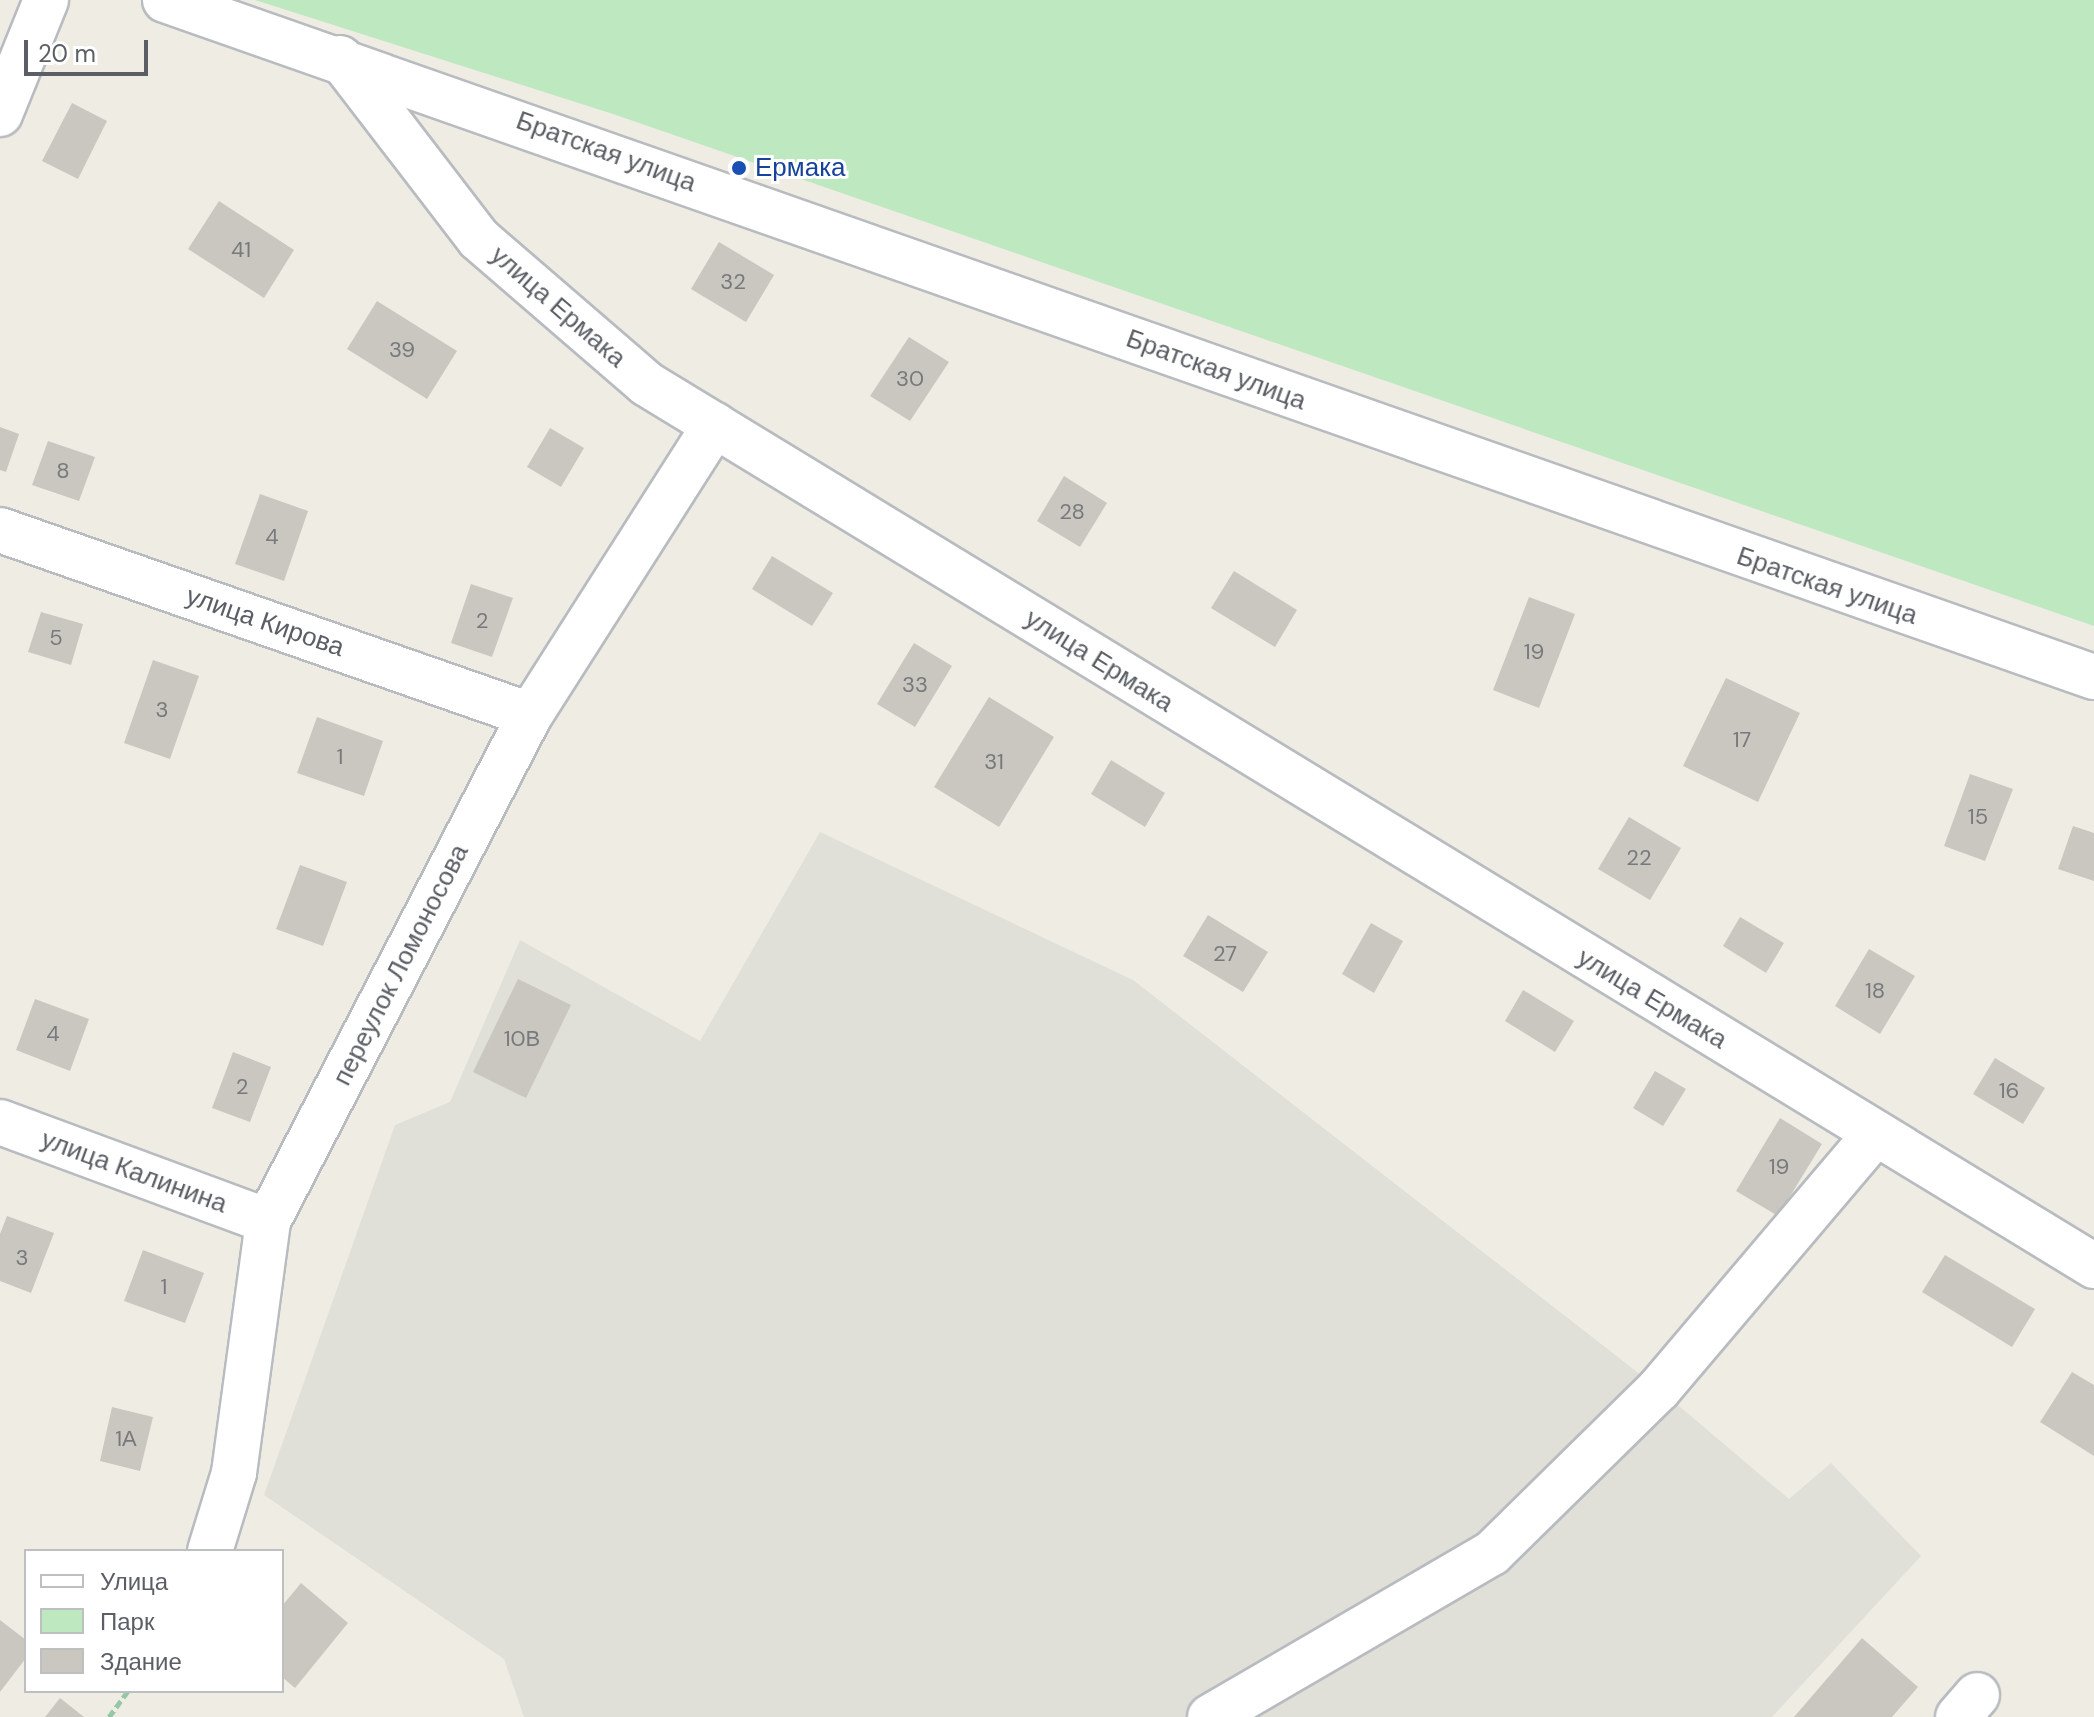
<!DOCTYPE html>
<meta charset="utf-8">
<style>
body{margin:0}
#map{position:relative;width:2094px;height:1717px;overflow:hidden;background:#efede3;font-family:"DM Sans",sans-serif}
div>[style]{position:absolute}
.industrial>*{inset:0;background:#e0dfd8}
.green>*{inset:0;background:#bee8c0}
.building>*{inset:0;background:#cac7c0}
.path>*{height:5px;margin-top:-2.5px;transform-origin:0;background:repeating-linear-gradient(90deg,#96c7a7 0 8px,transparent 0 12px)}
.roads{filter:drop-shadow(2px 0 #b8bbc0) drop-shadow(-2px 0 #b8bbc0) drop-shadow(0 2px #b8bbc0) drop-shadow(0 -2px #b8bbc0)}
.minor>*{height:44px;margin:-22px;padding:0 22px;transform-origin:22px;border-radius:22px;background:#fff}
.dots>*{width:22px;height:22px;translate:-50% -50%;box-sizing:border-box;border:4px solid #fff;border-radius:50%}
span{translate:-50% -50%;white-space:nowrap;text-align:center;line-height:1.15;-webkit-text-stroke:6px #fff;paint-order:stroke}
.number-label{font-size:22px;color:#77797c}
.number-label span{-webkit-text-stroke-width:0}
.street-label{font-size:26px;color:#5b5f65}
.transit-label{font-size:26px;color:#164399}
.left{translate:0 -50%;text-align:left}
.legend{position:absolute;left:24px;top:1549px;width:260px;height:144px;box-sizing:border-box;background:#fff;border:2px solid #bdbfc1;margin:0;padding:10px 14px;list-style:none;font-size:24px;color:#5b5f65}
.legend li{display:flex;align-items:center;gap:16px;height:40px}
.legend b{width:40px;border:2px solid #bdbfc1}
.scale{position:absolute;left:24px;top:40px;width:124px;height:36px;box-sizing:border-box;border:4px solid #5b5f65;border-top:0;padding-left:10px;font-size:24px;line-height:28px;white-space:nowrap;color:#5b5f65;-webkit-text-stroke:6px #fff;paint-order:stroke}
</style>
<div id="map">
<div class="industrial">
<div style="clip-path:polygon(820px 832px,1133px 980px,1659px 1389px,1789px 1499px,1831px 1463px,1921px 1556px,1772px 1717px,524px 1717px,504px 1659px,264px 1495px,395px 1125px,450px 1102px,520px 940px,700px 1041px)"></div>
</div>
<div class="green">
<div style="clip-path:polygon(255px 0,2094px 0,2094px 626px,616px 115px)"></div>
</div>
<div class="building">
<div style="clip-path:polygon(72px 103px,107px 121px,78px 179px,42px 161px)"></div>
<div style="clip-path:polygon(219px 201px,294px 250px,264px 298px,188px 249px)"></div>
<div style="clip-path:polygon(719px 242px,774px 275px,746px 322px,691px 289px)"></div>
<div style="clip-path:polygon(377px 301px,457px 351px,427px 399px,347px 349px)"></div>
<div style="clip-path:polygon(909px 337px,949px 362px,910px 421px,870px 396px)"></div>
<div style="clip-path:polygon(0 427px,19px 434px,6px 472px,0 470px)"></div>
<div style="clip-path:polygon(550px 428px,584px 448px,561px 487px,527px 467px)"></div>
<div style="clip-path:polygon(48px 441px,95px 457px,79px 501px,32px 485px)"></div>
<div style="clip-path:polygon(1064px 476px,1107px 503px,1080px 547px,1037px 521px)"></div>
<div style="clip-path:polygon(260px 494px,308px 511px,284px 581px,235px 564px)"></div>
<div style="clip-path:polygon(772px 556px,833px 593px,812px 626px,752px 589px)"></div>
<div style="clip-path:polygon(1234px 571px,1297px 610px,1275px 647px,1211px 608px)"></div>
<div style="clip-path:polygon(471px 584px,513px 598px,492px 657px,451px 643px)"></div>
<div style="clip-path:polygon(1529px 597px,1575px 614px,1539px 708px,1493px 690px)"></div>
<div style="clip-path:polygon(41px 612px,83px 624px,71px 665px,28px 652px)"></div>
<div style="clip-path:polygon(914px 643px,952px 666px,915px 727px,877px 704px)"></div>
<div style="clip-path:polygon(153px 660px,199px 676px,170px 759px,124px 743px)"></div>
<div style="clip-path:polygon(1726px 678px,1800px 713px,1758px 802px,1683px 766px)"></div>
<div style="clip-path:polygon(989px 697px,1054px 737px,999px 827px,934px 787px)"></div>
<div style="clip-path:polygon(317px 717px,383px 741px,364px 796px,297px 773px)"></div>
<div style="clip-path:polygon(1111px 760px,1165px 793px,1145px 827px,1091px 794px)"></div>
<div style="clip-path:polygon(1970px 774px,2013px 789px,1985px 861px,1944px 846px)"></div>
<div style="clip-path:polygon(1629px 817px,1681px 848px,1650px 900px,1598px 869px)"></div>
<div style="clip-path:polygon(2073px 826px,2094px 833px,2094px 881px,2058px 869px)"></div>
<div style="clip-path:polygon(300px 865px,347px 882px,323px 946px,276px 929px)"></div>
<div style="clip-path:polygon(1208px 915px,1268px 952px,1243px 992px,1183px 956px)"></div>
<div style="clip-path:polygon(1740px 917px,1784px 943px,1766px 973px,1723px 946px)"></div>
<div style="clip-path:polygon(1371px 923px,1403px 941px,1374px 993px,1342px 974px)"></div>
<div style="clip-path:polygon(1869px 949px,1915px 976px,1880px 1034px,1835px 1006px)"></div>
<div style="clip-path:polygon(518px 979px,571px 1005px,526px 1098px,473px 1072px)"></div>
<div style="clip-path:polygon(1523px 990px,1574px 1021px,1555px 1052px,1505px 1021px)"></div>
<div style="clip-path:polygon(35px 999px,89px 1019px,70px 1071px,16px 1050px)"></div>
<div style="clip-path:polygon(233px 1052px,271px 1067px,250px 1122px,212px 1108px)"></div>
<div style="clip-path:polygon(1995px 1058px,2045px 1088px,2023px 1124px,1973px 1094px)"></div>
<div style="clip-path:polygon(1655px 1071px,1686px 1089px,1663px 1126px,1633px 1108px)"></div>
<div style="clip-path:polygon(1780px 1118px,1822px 1144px,1778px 1216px,1736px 1191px)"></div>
<div style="clip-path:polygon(7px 1216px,54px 1233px,31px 1293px,0 1281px,0 1234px)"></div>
<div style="clip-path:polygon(143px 1250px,204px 1273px,185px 1323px,124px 1301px)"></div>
<div style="clip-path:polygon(1945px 1255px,2035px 1309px,2012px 1347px,1922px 1292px)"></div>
<div style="clip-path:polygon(2072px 1372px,2094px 1385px,2094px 1456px,2040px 1422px)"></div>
<div style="clip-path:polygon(112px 1407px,153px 1417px,140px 1471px,100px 1461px)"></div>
<div style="clip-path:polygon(301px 1583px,348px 1623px,295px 1688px,282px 1677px,282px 1606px)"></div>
<div style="clip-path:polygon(0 1620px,26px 1640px,26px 1658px,0 1692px)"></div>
<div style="clip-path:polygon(1862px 1638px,1918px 1687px,1892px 1717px,1794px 1717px)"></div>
<div style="clip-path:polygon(60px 1698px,84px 1717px,45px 1717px)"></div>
</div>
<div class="path">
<div style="left:109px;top:1717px;width:32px;rotate:-54deg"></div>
</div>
<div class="roads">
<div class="minor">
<div style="left:165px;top:0;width:2044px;rotate:19.34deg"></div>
<div style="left:340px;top:58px;width:228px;rotate:52.5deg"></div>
<div style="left:479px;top:239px;width:222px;rotate:40.8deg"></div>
<div style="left:647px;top:384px;width:1695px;rotate:31.36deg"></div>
<div style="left:0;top:114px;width:123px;rotate:-68deg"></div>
<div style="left:0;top:530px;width:561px;rotate:19.24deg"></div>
<div style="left:0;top:1122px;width:286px;rotate:20.3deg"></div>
<div style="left:210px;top:1551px;width:82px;rotate:-72.9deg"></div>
<div style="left:234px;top:1473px;width:254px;rotate:-82.3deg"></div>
<div style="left:268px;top:1221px;width:570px;rotate:-62.63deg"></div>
<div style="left:530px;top:715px;width:344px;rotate:-57.5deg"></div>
<div style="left:1210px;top:1717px;width:326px;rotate:-30.2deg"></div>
<div style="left:1492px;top:1553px;width:234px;rotate:-44.5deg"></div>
<div style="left:1659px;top:1389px;width:334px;rotate:-49.7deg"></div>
<div style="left:1958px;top:1717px;width:29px;rotate:-49deg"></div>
</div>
</div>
<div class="dots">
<div style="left:739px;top:168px;background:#1a4fb4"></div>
</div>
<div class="number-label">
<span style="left:241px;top:250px">41</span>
<span style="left:733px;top:282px">32</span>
<span style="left:402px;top:350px">39</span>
<span style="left:910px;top:379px">30</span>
<span style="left:63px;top:471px">8</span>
<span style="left:1072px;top:512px">28</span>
<span style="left:272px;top:537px">4</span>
<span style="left:482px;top:621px">2</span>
<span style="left:56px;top:638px">5</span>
<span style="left:1534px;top:652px">19</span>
<span style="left:915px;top:685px">33</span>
<span style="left:162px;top:710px">3</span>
<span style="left:1742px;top:740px">17</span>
<span style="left:340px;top:757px">1</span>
<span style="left:994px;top:762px">31</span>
<span style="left:1978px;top:817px">15</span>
<span style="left:1639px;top:858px">22</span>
<span style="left:1225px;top:954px">27</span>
<span style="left:1875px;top:991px">18</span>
<span style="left:53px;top:1034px">4</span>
<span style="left:522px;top:1039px">10В</span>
<span style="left:242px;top:1087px">2</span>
<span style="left:2009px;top:1091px">16</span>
<span style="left:1779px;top:1167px">19</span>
<span style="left:22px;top:1258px">3</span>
<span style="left:164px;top:1287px">1</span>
<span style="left:126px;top:1439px">1А</span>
</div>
<div class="street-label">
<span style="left:606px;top:152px;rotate:20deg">Братская улица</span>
<span style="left:558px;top:307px;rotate:41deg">улица Ермака</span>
<span style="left:1216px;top:370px;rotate:20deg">Братская улица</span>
<span style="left:1827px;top:586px;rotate:19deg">Братская улица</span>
<span style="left:265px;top:622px;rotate:19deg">улица Кирова</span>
<span style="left:1099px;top:661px;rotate:32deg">улица Ермака</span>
<span style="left:401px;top:965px;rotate:-63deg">переулок Ломоносова</span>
<span style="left:1652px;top:999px;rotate:31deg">улица Ермака</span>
<span style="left:134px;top:1172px;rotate:20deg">улица Калинина</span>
</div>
<div class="transit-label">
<span class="left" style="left:755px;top:168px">Ермака</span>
</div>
<ul class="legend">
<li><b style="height:10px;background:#fff"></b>Улица</li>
<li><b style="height:22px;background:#bee8c0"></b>Парк</li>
<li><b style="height:22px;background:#cac7c0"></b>Здание</li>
</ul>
<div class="scale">20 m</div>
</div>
